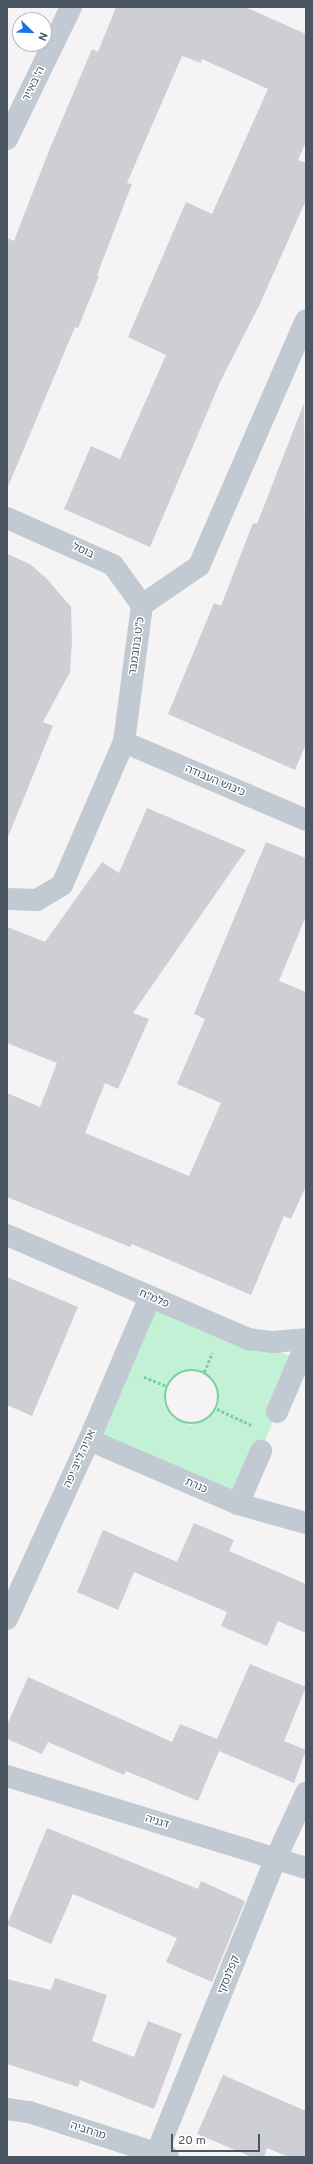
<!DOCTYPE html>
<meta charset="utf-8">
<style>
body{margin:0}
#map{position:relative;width:313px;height:2164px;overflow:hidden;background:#f5f3f3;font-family:Overpass,"Noto Sans Hebrew",sans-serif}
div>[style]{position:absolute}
.green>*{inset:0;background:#c3f1d5}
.building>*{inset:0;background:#cdcfd5}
.path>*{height:2.5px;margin-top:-1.25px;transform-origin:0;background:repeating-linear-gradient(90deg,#7ad0a6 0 3px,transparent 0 5px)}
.path>.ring{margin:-1.25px;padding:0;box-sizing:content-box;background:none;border:2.5px solid #7ad0a6;border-radius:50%}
.pedestrian>*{height:22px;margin:-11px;padding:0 11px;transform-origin:11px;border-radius:11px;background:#c1cad2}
.minor>*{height:22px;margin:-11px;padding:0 11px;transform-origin:11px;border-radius:11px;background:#c1cad2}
span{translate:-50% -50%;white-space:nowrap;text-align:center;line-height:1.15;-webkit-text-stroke:3px #fff;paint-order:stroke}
.street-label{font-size:11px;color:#4a5661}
.frame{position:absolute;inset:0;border:8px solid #4a5661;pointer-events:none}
.north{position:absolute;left:12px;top:12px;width:40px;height:40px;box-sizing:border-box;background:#fff;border:1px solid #b7bbc0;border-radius:50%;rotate:113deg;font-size:11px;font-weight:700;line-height:16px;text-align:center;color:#4a5661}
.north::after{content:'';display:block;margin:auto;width:14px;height:18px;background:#1a73e8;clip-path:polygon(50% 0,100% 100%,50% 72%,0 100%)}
.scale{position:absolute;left:171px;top:2134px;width:89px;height:18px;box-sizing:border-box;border:2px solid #4a5661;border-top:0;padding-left:5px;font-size:12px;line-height:14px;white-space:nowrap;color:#4a5661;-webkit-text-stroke:3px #fff;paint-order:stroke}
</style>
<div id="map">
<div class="green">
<div style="clip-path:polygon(evenodd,150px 1297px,299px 1360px,238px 1504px,89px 1440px,150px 1297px,190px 1370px,204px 1372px,213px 1380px,219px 1397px,217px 1409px,207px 1420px,190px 1425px,173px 1418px,164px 1402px,168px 1384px,181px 1372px,190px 1370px)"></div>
</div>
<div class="building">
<div style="clip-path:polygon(116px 7px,245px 7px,306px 34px,306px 142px,298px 160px,306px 163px,306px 200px,259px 306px,221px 380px,150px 547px,64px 509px,91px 446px,120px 459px,166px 355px,128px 337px,186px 202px,212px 214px,268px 89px,202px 59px,201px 63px,182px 56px,127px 183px,132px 184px,97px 275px,99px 276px,78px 328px,75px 327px,7px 489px,7px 238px,14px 241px,48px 153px,92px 49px,98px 52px)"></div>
<div style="clip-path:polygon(304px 403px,306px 744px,295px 770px,168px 714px,214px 603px,221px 606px,253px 523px,257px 524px)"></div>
<div style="clip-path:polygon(7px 554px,30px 564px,47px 579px,71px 607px,72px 642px,70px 672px,43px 722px,53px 726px,8px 837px)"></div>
<div style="clip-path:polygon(147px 808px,246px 850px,133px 1013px,149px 1019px,118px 1089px,105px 1083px,85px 1133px,189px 1176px,221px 1103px,177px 1084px,205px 1019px,194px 1014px,266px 842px,306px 858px,306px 916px,279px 981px,306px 992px,306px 1186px,291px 1219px,284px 1216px,251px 1295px,132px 1244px,130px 1247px,7px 1197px,7px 1093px,40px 1107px,57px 1063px,7px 1043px,7px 927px,45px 942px,102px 862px,119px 873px)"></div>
<div style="clip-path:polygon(7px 1277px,78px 1307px,32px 1416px,7px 1405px)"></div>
<div style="clip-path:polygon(194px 1523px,234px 1540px,229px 1551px,306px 1584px,306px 1633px,278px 1621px,267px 1646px,221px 1626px,227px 1612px,134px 1572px,118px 1610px,77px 1592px,103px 1530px,177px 1562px)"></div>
<div style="clip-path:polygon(250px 1664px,306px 1687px,284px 1741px,306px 1750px,294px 1783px,219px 1751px,198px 1801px,126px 1771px,124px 1775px,48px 1742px,42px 1754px,7px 1739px,7px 1725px,28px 1677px,172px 1742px,180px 1724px,217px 1739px)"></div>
<div style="clip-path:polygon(47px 1828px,198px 1889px,201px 1881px,245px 1901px,212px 1982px,166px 1962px,177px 1938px,73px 1894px,51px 1944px,7px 1925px)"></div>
<div style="clip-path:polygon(55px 1978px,107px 1995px,92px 2041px,134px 2057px,148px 2021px,182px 2034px,154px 2109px,80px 2080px,78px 2087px,7px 2064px,7px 1979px,51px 1990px)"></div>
<div style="clip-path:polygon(223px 2075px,306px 2111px,306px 2157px,289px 2157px,267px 2148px,264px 2157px,252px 2157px,197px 2134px)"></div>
</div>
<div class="path">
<div class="ring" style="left:165px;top:1370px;width:51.5px;height:51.5px"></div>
<div style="left:204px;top:1372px;width:21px;rotate:-67deg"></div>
<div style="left:144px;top:1377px;width:24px;rotate:22deg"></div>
<div style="left:217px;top:1409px;width:38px;rotate:25deg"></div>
</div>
<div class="pedestrian">
<div style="left:155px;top:2157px;width:323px;rotate:-68deg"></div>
<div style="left:276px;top:1858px;width:72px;rotate:-65.2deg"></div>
</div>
<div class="minor">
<div style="left:7px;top:139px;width:147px;rotate:-64.1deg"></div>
<div style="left:7px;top:518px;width:116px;rotate:23.9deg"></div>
<div style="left:113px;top:565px;width:49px;rotate:54.1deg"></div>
<div style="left:124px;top:742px;width:198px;rotate:23.2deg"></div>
<div style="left:7px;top:899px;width:30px;rotate:2deg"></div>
<div style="left:37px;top:900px;width:29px;rotate:-31deg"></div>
<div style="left:62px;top:885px;width:156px;rotate:-66.6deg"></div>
<div style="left:124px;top:742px;width:138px;rotate:-82.5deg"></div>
<div style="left:142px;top:605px;width:69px;rotate:-34.4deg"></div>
<div style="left:199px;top:566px;width:268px;rotate:-66.5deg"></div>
<div style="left:7px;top:1235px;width:262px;rotate:23.3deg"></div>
<div style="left:248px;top:1339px;width:25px;rotate:7deg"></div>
<div style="left:273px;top:1342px;width:33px;rotate:-5deg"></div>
<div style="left:277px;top:1412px;width:74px;rotate:-66.9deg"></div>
<div style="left:89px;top:1440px;width:162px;rotate:23.2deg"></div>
<div style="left:238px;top:1504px;width:71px;rotate:15.6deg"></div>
<div style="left:238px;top:1504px;width:58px;rotate:-66.5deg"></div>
<div style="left:7px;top:1619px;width:197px;rotate:-65.4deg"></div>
<div style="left:89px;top:1440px;width:155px;rotate:-66.9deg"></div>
<div style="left:7px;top:1776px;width:313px;rotate:17.1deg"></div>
<div style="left:7px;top:2109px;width:22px;rotate:8deg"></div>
<div style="left:29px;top:2112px;width:146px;rotate:17.9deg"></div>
</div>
<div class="street-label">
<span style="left:34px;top:84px;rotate:-64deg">ה' באייר</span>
<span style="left:83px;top:551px;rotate:24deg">בוסל</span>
<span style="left:137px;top:646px;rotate:-82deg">כ"ט בנובמבר</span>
<span style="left:215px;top:781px;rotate:23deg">כיבוש העבודה</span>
<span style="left:154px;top:1299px;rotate:23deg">פלמ"ח</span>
<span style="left:80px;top:1459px;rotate:-66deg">אריה לייב יפה</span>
<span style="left:196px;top:1486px;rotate:23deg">כנרת</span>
<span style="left:157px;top:1822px;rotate:17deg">דגניה</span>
<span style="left:229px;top:1975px;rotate:-68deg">קפלנסקי</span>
<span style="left:88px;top:2131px;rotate:18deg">מרחביה</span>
</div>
<div class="frame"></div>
<div class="north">N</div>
<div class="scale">20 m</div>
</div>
